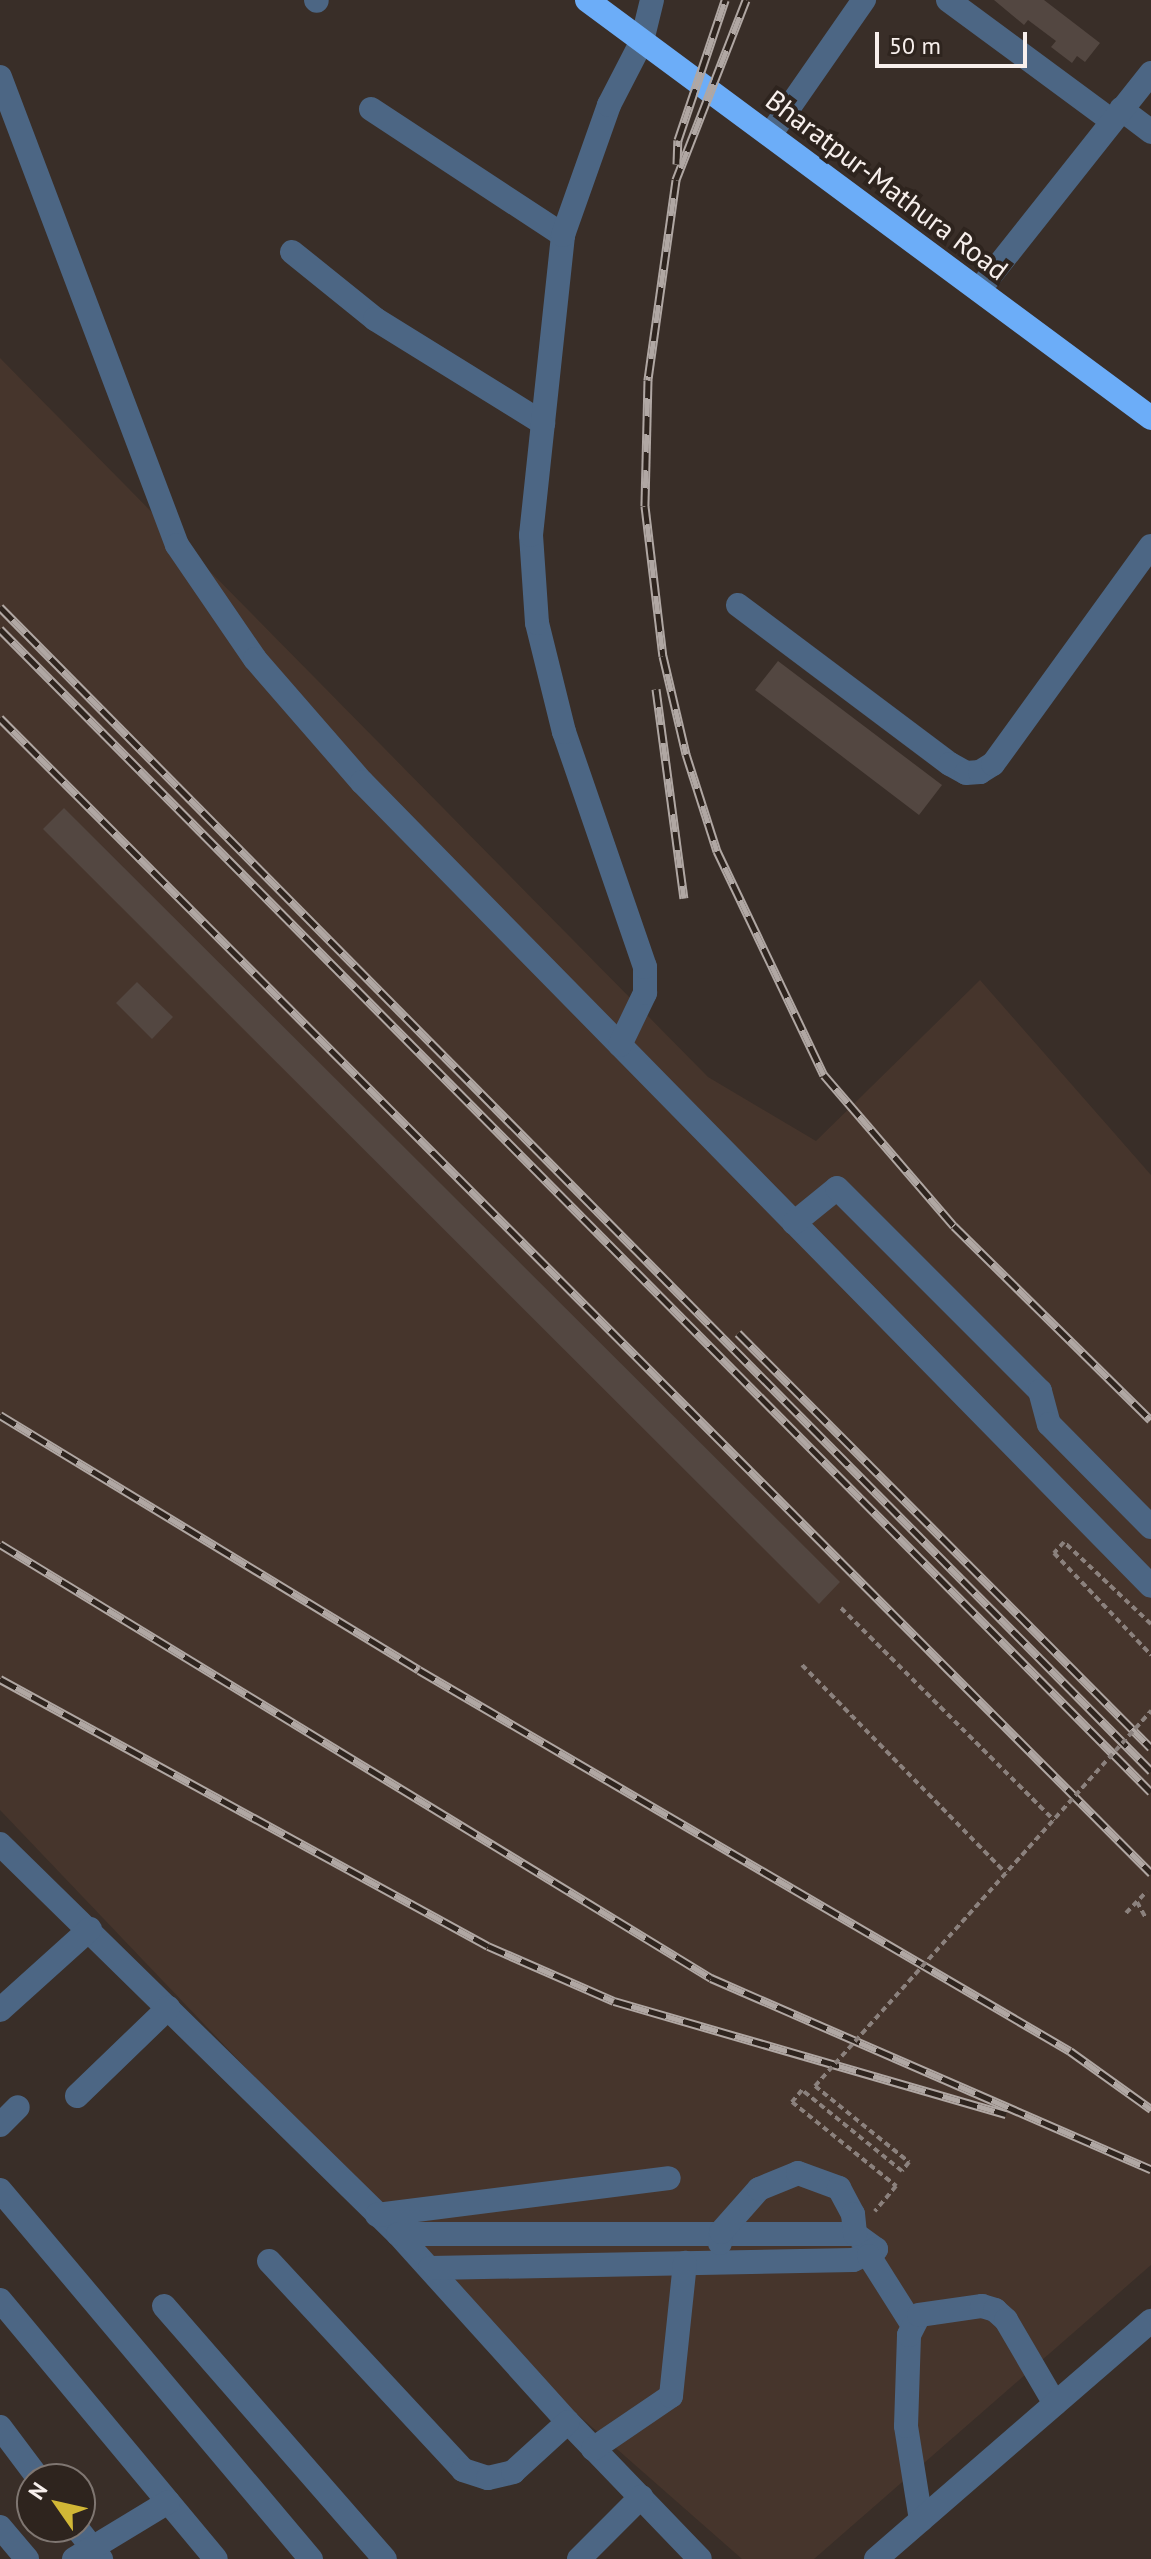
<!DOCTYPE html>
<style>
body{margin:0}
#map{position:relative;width:1151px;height:2559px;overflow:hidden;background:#392e28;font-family:"PT Sans",sans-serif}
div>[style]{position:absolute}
.built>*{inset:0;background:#46352c}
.building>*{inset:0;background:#534741}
.path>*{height:4px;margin-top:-2px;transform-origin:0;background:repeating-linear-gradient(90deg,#8b817d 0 6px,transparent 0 10px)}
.minor>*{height:24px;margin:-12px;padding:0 12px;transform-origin:12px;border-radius:12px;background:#4c6684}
.highway>*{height:24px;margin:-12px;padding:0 12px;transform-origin:12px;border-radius:12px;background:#6cadf8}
.rail>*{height:9px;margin-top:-4.5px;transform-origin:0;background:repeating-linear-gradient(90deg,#2e241e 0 18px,#b0a7a3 0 36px);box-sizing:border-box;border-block:2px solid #b0a7a3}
.path-bridge>*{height:4px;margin-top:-2px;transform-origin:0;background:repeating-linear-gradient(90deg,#8b817d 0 6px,transparent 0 10px)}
span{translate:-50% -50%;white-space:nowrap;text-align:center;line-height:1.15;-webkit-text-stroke:8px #2e241e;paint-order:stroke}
.street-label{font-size:28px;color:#f8f0ed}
.north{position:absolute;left:16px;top:2463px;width:80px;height:80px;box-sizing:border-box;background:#2e241e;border:2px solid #7f7671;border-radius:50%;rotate:304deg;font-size:22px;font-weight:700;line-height:32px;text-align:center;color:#f8f0ed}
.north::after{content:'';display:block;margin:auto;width:28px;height:36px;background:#d1b736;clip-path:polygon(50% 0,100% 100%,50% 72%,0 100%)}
.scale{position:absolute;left:875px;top:32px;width:152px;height:36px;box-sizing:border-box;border:4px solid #f8f0ed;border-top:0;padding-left:10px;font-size:24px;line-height:28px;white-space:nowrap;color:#f8f0ed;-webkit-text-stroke:6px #2e241e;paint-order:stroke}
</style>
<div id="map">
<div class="built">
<div style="clip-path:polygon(0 358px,708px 1077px,816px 1141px,980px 980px,1151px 1175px,1151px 2265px,814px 2559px,742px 2559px,568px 2406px,0 1810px)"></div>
</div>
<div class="building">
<div style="clip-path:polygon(994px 0,1044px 0,1100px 43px,1085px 62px,1077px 56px,1072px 63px,1051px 47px,1056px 41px,1028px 20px,1024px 25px)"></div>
<div style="clip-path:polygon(778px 661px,942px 785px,919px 815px,755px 690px)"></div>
<div style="clip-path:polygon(64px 808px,840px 1582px,819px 1604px,43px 829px)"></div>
<div style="clip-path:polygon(137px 982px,173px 1017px,152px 1039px,116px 1003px)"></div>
</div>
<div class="path">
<div style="left:841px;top:1608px;width:301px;rotate:44.9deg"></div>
<div style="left:1151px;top:1624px;width:120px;rotate:-136.7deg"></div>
<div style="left:1064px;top:1542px;width:15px;rotate:132deg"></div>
<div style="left:1054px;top:1553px;width:141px;rotate:46.4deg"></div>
<div style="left:802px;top:1665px;width:291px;rotate:45.6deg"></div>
<div style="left:1137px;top:1902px;width:18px;rotate:61deg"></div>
<div style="left:1126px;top:1913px;width:30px;rotate:-46deg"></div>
<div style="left:815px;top:2086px;width:121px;rotate:39deg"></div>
<div style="left:909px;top:2162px;width:11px;rotate:128deg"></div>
<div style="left:902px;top:2171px;width:129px;rotate:-141deg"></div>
<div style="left:802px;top:2090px;width:16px;rotate:130deg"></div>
<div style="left:792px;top:2102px;width:134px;rotate:38.9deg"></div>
<div style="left:896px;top:2186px;width:33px;rotate:130deg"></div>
</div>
<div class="minor">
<div style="left:316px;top:0;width:1px;rotate:45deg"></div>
<div style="left:948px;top:0;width:204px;rotate:36.4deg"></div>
<div style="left:0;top:77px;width:500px;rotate:69.28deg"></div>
<div style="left:177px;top:545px;width:138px;rotate:55.6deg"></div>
<div style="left:255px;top:659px;width:163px;rotate:49deg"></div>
<div style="left:362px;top:782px;width:1126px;rotate:45.54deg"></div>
<div style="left:371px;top:109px;width:230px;rotate:33.3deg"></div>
<div style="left:1121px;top:109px;width:38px;rotate:37deg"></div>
<div style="left:770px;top:135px;width:165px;rotate:-55.2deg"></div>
<div style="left:292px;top:252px;width:107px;rotate:38.9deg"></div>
<div style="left:375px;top:319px;width:198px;rotate:31.8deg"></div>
<div style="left:979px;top:290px;width:277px;rotate:-51.6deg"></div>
<div style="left:738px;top:605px;width:265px;rotate:36.9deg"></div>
<div style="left:950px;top:764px;width:18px;rotate:29deg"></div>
<div style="left:966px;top:773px;width:14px;rotate:-4deg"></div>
<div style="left:980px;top:772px;width:15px;rotate:-32deg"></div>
<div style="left:993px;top:764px;width:269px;rotate:-54.1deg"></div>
<div style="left:620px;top:1045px;width:58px;rotate:-64.3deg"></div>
<div style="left:645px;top:993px;width:26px;rotate:-90deg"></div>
<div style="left:645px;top:967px;width:249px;rotate:-109deg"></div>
<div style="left:564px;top:732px;width:112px;rotate:-103.9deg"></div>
<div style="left:537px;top:623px;width:88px;rotate:-93.9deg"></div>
<div style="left:531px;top:535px;width:302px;rotate:-83.9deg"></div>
<div style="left:563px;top:235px;width:138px;rotate:-70.5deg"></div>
<div style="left:609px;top:105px;width:72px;rotate:-62.7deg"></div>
<div style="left:642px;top:41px;width:42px;rotate:-76.3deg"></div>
<div style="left:794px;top:1223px;width:55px;rotate:-39.1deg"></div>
<div style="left:837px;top:1188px;width:287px;rotate:45deg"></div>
<div style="left:1040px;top:1391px;width:34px;rotate:75deg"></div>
<div style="left:1049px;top:1424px;width:145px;rotate:45.3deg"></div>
<div style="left:0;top:1844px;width:557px;rotate:44.42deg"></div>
<div style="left:398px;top:2234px;width:253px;rotate:47.9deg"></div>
<div style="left:568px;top:2422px;width:190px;rotate:46.1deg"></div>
<div style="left:0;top:2010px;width:121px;rotate:-42deg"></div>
<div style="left:77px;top:2096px;width:127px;rotate:-44deg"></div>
<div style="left:0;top:2125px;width:25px;rotate:-45deg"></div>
<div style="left:0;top:2190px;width:483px;rotate:49.9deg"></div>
<div style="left:377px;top:2215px;width:294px;rotate:-7.2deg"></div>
<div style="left:398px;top:2234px;width:457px"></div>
<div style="left:855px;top:2234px;width:26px;rotate:36deg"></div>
<div style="left:876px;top:2249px;width:25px;rotate:154deg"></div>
<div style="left:853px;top:2260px;width:423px;rotate:178.9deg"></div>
<div style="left:720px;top:2243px;width:11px;rotate:-85deg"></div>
<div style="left:721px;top:2232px;width:57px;rotate:-48.5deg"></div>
<div style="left:759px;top:2189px;width:42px;rotate:-22.3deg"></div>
<div style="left:798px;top:2173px;width:44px;rotate:20.1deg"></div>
<div style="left:839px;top:2188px;width:30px;rotate:62deg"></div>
<div style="left:853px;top:2214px;width:20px;rotate:84deg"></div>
<div style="left:869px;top:2256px;width:80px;rotate:57.7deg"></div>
<div style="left:269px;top:2261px;width:285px;rotate:47.1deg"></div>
<div style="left:463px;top:2470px;width:26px;rotate:18deg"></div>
<div style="left:488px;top:2478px;width:26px;rotate:-13deg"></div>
<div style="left:513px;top:2472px;width:74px;rotate:-42.3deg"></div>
<div style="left:0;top:2300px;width:337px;rotate:50.2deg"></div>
<div style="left:164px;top:2306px;width:336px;rotate:48.9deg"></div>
<div style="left:0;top:2427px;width:65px;rotate:53.1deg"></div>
<div style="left:593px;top:2449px;width:94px;rotate:-34.2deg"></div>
<div style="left:671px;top:2396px;width:134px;rotate:-84deg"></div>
<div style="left:921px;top:2520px;width:95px;rotate:-99.1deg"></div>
<div style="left:906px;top:2426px;width:91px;rotate:-88.1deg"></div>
<div style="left:909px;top:2335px;width:22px;rotate:-63deg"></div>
<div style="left:919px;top:2315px;width:64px;rotate:-8.1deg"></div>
<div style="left:982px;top:2306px;width:14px;rotate:17deg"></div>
<div style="left:995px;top:2310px;width:15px;rotate:42deg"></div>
<div style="left:1006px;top:2320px;width:97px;rotate:59.7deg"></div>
<div style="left:0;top:2527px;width:42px;rotate:49.8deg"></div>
<div style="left:76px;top:2527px;width:41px;rotate:52deg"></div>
<div style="left:74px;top:2559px;width:110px;rotate:-31.2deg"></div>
<div style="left:579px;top:2559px;width:88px;rotate:-45deg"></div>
<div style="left:876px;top:2559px;width:364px;rotate:-40.9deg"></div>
</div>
<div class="highway">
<div style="left:587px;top:0;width:702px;rotate:36.54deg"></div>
</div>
<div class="rail">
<div style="left:746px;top:0;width:193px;rotate:111.3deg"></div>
<div style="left:676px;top:180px;width:202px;rotate:98deg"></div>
<div style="left:648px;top:380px;width:126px;rotate:91.4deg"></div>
<div style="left:645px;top:506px;width:151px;rotate:83.2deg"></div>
<div style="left:663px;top:656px;width:101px;rotate:76.8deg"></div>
<div style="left:686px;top:754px;width:102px;rotate:72.3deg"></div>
<div style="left:717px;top:851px;width:248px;rotate:64.5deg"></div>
<div style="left:824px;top:1075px;width:199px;rotate:49.3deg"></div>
<div style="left:954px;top:1226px;width:276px;rotate:44.6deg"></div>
<div style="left:677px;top:164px;width:24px;rotate:-88deg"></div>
<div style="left:678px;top:140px;width:148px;rotate:-71.4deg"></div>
<div style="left:0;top:607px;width:1637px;rotate:45.32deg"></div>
<div style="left:0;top:629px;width:1636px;rotate:45.3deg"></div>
<div style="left:656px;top:689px;width:211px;rotate:82.4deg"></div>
<div style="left:0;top:718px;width:1631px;rotate:45.1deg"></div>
<div style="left:738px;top:1333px;width:585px;rotate:45.14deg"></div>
<div style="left:0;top:1415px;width:490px;rotate:31.3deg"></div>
<div style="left:419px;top:1670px;width:754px;rotate:30.34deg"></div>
<div style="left:1070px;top:2051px;width:100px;rotate:35.6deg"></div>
<div style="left:0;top:1544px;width:833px;rotate:31.4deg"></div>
<div style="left:711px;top:1978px;width:480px;rotate:23.5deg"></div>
<div style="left:0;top:1679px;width:556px;rotate:28.68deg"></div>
<div style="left:488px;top:1946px;width:137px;rotate:23.6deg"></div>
<div style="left:614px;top:2001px;width:408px;rotate:16.1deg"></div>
</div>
<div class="path-bridge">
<div style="left:815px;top:2086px;width:504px;rotate:-48.14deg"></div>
</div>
<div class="street-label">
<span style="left:887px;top:185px;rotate:37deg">Bharatpur-Mathura Road</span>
</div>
<div class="north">N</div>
<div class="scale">50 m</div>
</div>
